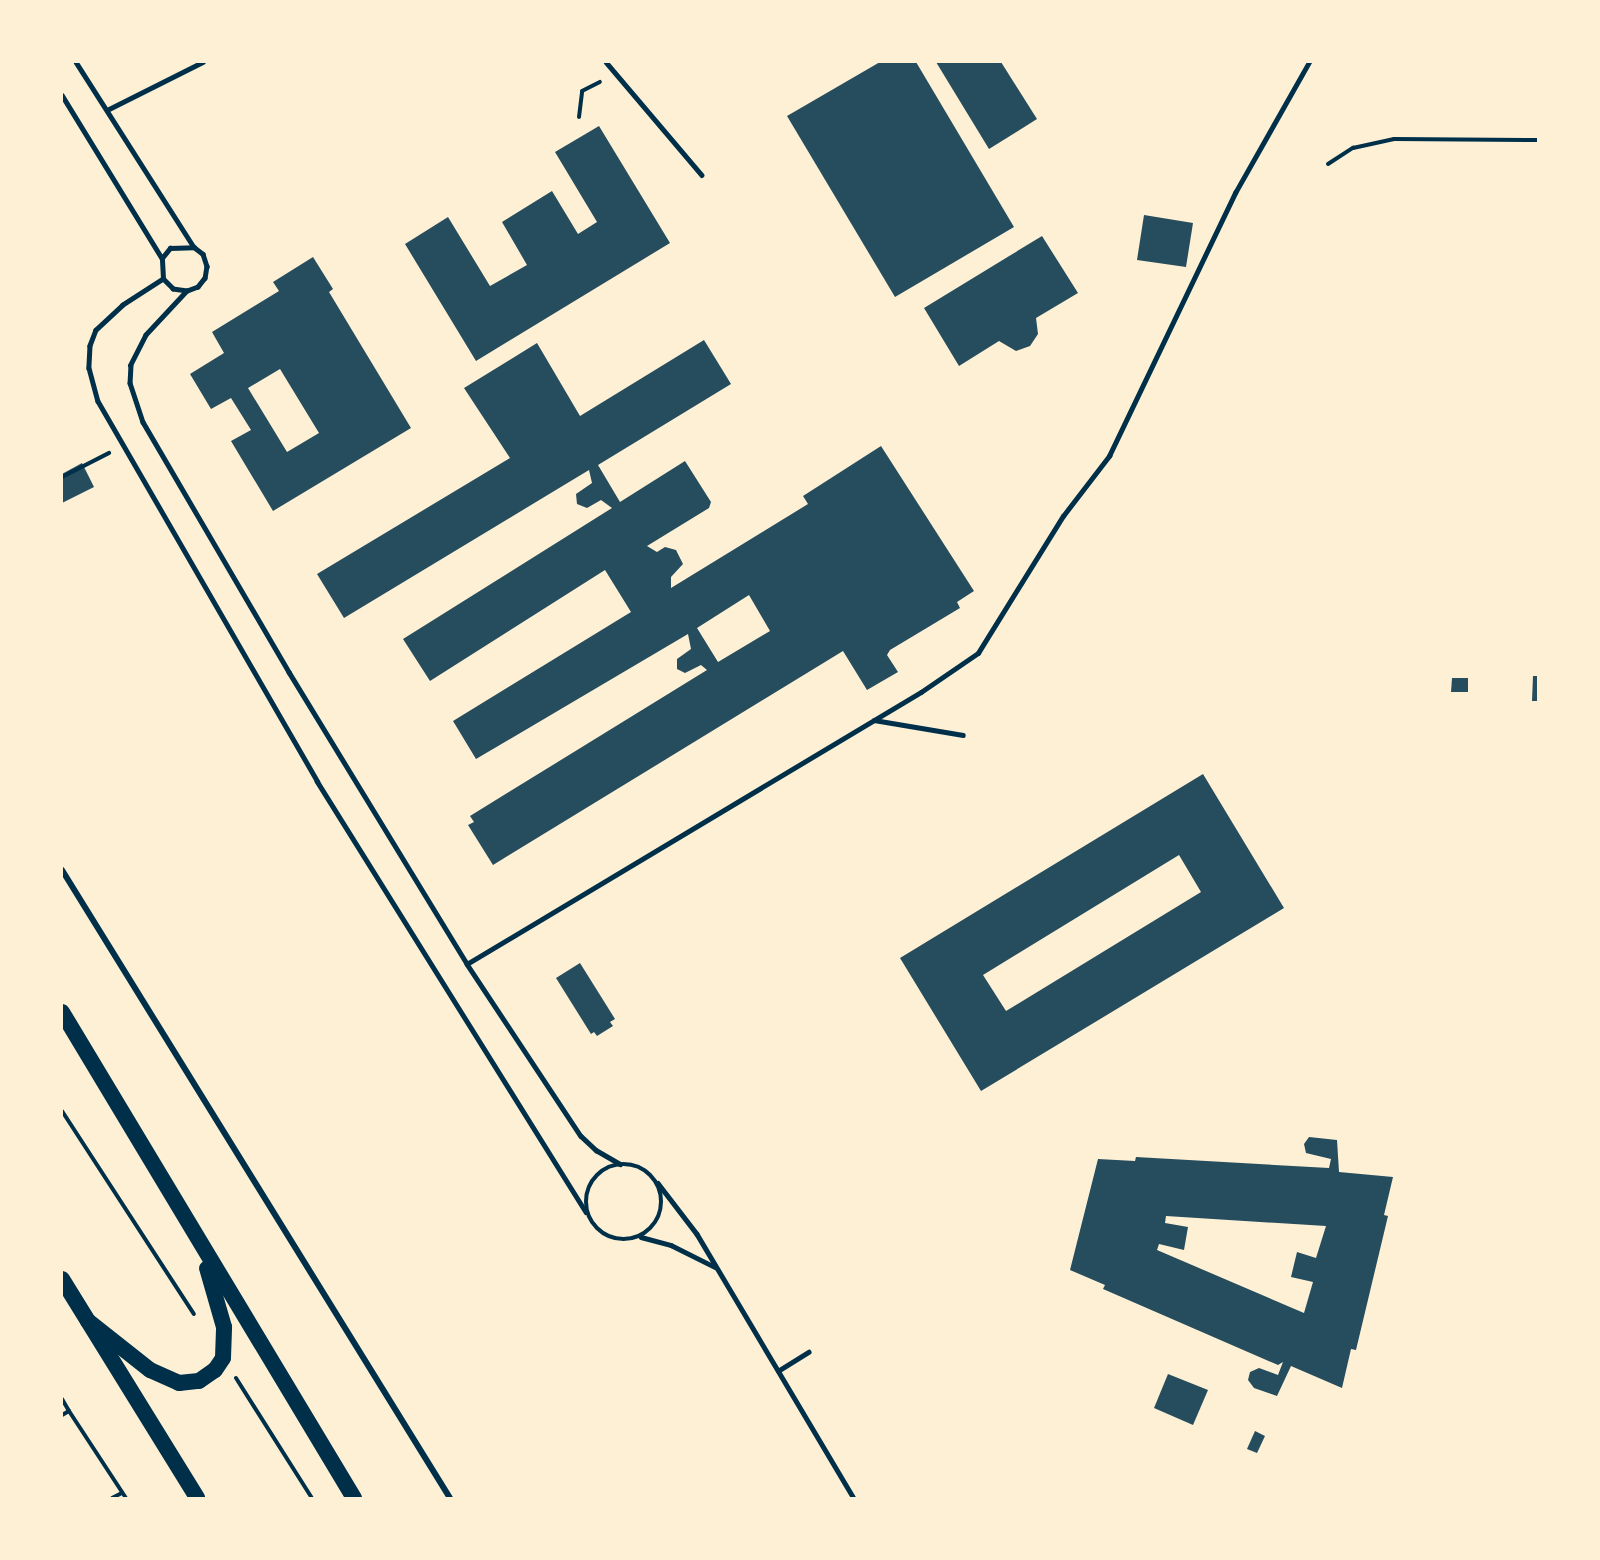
<!DOCTYPE html>
<style>
body{margin:0}
#map{position:relative;width:1600px;height:1560px;overflow:hidden;background:#fdf0d5;font-family:"Golos Text",sans-serif}
div>[style]{position:absolute}
.building>*{inset:0;background:#264d5e}
.path>*{height:4px;margin:-2px;padding:0 2px;transform-origin:2px;border-radius:2px;background:#003049}
.service>*{height:4.5px;margin:-2.25px;padding:0 2.25px;transform-origin:2.25px;border-radius:2.25px;background:#003049}
.service>.ring{margin:-2.25px;padding:0;box-sizing:content-box;background:none;border:4.5px solid #003049;border-radius:50%}
.minor>*{height:6px;margin:-3px;padding:0 3px;transform-origin:3px;border-radius:3px;background:#003049}
.trunk>*{height:16px;margin:-8px;padding:0 8px;transform-origin:8px;border-radius:8px;background:#003049}
span{translate:-50% -50%;white-space:nowrap;text-align:center;line-height:1.15;-webkit-text-stroke:4.5px #fdf0d5;paint-order:stroke}
.frame{position:absolute;inset:0;border:63px solid #fdf0d5;pointer-events:none}
</style>
<div id="map">
<div class="building">
<div style="clip-path:polygon(880px 62px,916px 62px,1014px 227px,895px 297px,787px 116px)"></div>
<div style="clip-path:polygon(936px 62px,1001px 62px,1037px 119px,989px 149px)"></div>
<div style="clip-path:polygon(599px 126px,670px 243px,476px 361px,405px 244px,448px 217px,490px 286px,527px 265px,502px 222px,552px 191px,578px 234px,597px 222px,555px 152px)"></div>
<div style="clip-path:polygon(1144px 215px,1193px 223px,1186px 267px,1137px 260px)"></div>
<div style="clip-path:polygon(1042px 236px,1078px 293px,1036px 318px,1038px 334px,1030px 346px,1016px 351px,999px 341px,959px 366px,924px 308px)"></div>
<div style="clip-path:polygon(evenodd,313px 257px,333px 289px,329px 292px,411px 428px,273px 511px,231px 441px,251px 430px,231px 398px,211px 409px,190px 374px,224px 353px,212px 332px,279px 291px,273px 282px,313px 257px,280px 369px,319px 433px,287px 452px,248px 388px,280px 369px)"></div>
<div style="clip-path:polygon(evenodd,704px 340px,731px 384px,598px 465px,620px 502px,685px 461px,711px 502px,709px 508px,647px 546px,657px 552px,665px 547px,676px 550px,683px 564px,671px 577px,671px 588px,808px 504px,803px 496px,881px 446px,974px 591px,957px 602px,960px 608px,890px 650px,887px 655px,898px 672px,867px 690px,843px 651px,493px 865px,468px 825px,474px 822px,470px 816px,707px 670px,701px 665px,685px 673px,677px 669px,677px 659px,691px 649px,688px 634px,476px 759px,453px 721px,631px 612px,605px 570px,430px 681px,403px 639px,612px 508px,601px 500px,587px 508px,577px 504px,576px 494px,592px 483px,589px 470px,344px 618px,317px 574px,510px 458px,464px 388px,537px 343px,580px 416px,704px 340px,749px 595px,770px 631px,718px 662px,697px 628px,749px 595px)"></div>
<div style="clip-path:polygon(82px 463px,94px 487px,62px 503px,62px 474px)"></div>
<div style="clip-path:polygon(1533px 676px,1538px 676px,1538px 701px,1532px 701px)"></div>
<div style="clip-path:polygon(1452px 678px,1468px 678px,1468px 692px,1451px 692px)"></div>
<div style="clip-path:polygon(evenodd,1203px 774px,1284px 908px,981px 1091px,900px 958px,1203px 774px,1179px 855px,1201px 892px,1006px 1011px,983px 975px,1179px 855px)"></div>
<div style="clip-path:polygon(580px 963px,615px 1019px,610px 1022px,613px 1026px,597px 1036px,594px 1032px,591px 1034px,556px 978px)"></div>
<div style="clip-path:polygon(evenodd,1309px 1137px,1337px 1140px,1339px 1172px,1393px 1177px,1384px 1215px,1388px 1216px,1356px 1350px,1351px 1349px,1342px 1388px,1291px 1366px,1277px 1396px,1254px 1388px,1248px 1380px,1250px 1372px,1259px 1368px,1278px 1375px,1283px 1362px,1278px 1365px,1103px 1289px,1105px 1285px,1070px 1270px,1098px 1159px,1135px 1161px,1136px 1157px,1329px 1168px,1331px 1159px,1306px 1153px,1304px 1144px,1309px 1137px,1166px 1216px,1326px 1226px,1316px 1258px,1297px 1252px,1291px 1277px,1313px 1282px,1304px 1313px,1157px 1250px,1159px 1244px,1184px 1250px,1188px 1227px,1165px 1223px,1166px 1216px)"></div>
<div style="clip-path:polygon(1168px 1374px,1208px 1390px,1193px 1425px,1154px 1408px)"></div>
<div style="clip-path:polygon(1255px 1431px,1265px 1436px,1257px 1453px,1247px 1449px)"></div>
</div>
<div class="path">
<div style="left:579px;top:117px;width:26px;rotate:-83deg"></div>
<div style="left:582px;top:91px;width:20px;rotate:-27deg"></div>
<div style="left:1328px;top:164px;width:30px;rotate:-33deg"></div>
<div style="left:1353px;top:148px;width:42px;rotate:-12.4deg"></div>
<div style="left:1394px;top:139px;width:144px;rotate:0.4deg"></div>
<div style="left:62px;top:477px;width:53px;rotate:-27.1deg"></div>
<div style="left:62px;top:1111px;width:242px;rotate:57deg"></div>
<div style="left:236px;top:1378px;width:142px;rotate:57.7deg"></div>
<div style="left:62px;top:1399px;width:14px;rotate:60deg"></div>
<div style="left:69px;top:1411px;width:8px;rotate:150deg"></div>
<div style="left:69px;top:1411px;width:104px;rotate:56.8deg"></div>
<div style="left:112px;top:1498px;width:11px;rotate:-27deg"></div>
</div>
<div class="service">
<div style="left:76px;top:62px;width:219px;rotate:57.5deg"></div>
<div style="left:194px;top:247px;width:11px;rotate:38deg"></div>
<div style="left:203px;top:254px;width:13px;rotate:72deg"></div>
<div style="left:207px;top:266px;width:12px;rotate:99deg"></div>
<div style="left:205px;top:278px;width:11px;rotate:128deg"></div>
<div style="left:198px;top:287px;width:12px;rotate:160deg"></div>
<div style="left:187px;top:291px;width:14px;rotate:-172deg"></div>
<div style="left:173px;top:289px;width:14px;rotate:-135deg"></div>
<div style="left:163px;top:279px;width:21px;rotate:-93deg"></div>
<div style="left:162px;top:258px;width:13px;rotate:-51deg"></div>
<div style="left:170px;top:248px;width:24px;rotate:-2deg"></div>
<div style="left:606px;top:62px;width:148px;rotate:49.7deg"></div>
<div style="left:62px;top:95px;width:191px;rotate:58.5deg"></div>
<div style="left:107px;top:110px;width:107px;rotate:-26.6deg"></div>
<div style="left:163px;top:279px;width:48px;rotate:147deg"></div>
<div style="left:123px;top:305px;width:37px;rotate:137deg"></div>
<div style="left:96px;top:330px;width:17px;rotate:111deg"></div>
<div style="left:90px;top:346px;width:22px;rotate:93deg"></div>
<div style="left:89px;top:368px;width:34px;rotate:75deg"></div>
<div style="left:98px;top:401px;width:439px;rotate:60deg"></div>
<div style="left:317px;top:781px;width:508px;rotate:58.03deg"></div>
<div style="left:187px;top:291px;width:60px;rotate:133deg"></div>
<div style="left:146px;top:335px;width:34px;rotate:117deg"></div>
<div style="left:131px;top:365px;width:18px;rotate:93deg"></div>
<div style="left:130px;top:383px;width:41px;rotate:71.6deg"></div>
<div style="left:143px;top:422px;width:290px;rotate:59.7deg"></div>
<div style="left:289px;top:672px;width:342px;rotate:58.6deg"></div>
<div style="left:467px;top:964px;width:206px;rotate:56.5deg"></div>
<div style="left:581px;top:1136px;width:21px;rotate:43deg"></div>
<div style="left:596px;top:1150px;width:28px;rotate:30deg"></div>
<div style="left:874px;top:720px;width:90px;rotate:9.6deg"></div>
<div style="left:467px;top:964px;width:529px;rotate:-30.93deg"></div>
<div style="left:921px;top:692px;width:69px;rotate:-34.4deg"></div>
<div style="left:978px;top:653px;width:161px;rotate:-58.2deg"></div>
<div style="left:1063px;top:516px;width:76px;rotate:-52.5deg"></div>
<div style="left:1109px;top:456px;width:292px;rotate:-64.4deg"></div>
<div style="left:1235px;top:193px;width:150px;rotate:-60.5deg"></div>
<div class="ring" style="left:586px;top:1164px;width:71.5px;height:71.5px"></div>
<div style="left:658px;top:1183px;width:64px;rotate:52.6deg"></div>
<div style="left:697px;top:1234px;width:307px;rotate:59.3deg"></div>
<div style="left:641px;top:1237px;width:31px;rotate:15deg"></div>
<div style="left:671px;top:1245px;width:49px;rotate:26.6deg"></div>
<div style="left:778px;top:1371px;width:36px;rotate:-32deg"></div>
</div>
<div class="minor">
<div style="left:62px;top:870px;width:738px;rotate:58.29deg"></div>
</div>
<div class="trunk">
<div style="left:62px;top:1012px;width:567px;rotate:59deg"></div>
<div style="left:62px;top:1279px;width:257px;rotate:58.3deg"></div>
<div style="left:88px;top:1321px;width:79px;rotate:38.3deg"></div>
<div style="left:150px;top:1370px;width:32px;rotate:24deg"></div>
<div style="left:179px;top:1383px;width:20px;rotate:-6deg"></div>
<div style="left:199px;top:1381px;width:19px;rotate:-35deg"></div>
<div style="left:215px;top:1370px;width:14px;rotate:-56deg"></div>
<div style="left:223px;top:1358px;width:31px;rotate:-88deg"></div>
<div style="left:224px;top:1327px;width:61px;rotate:-106.1deg"></div>
</div>
<div class="frame"></div>
</div>
